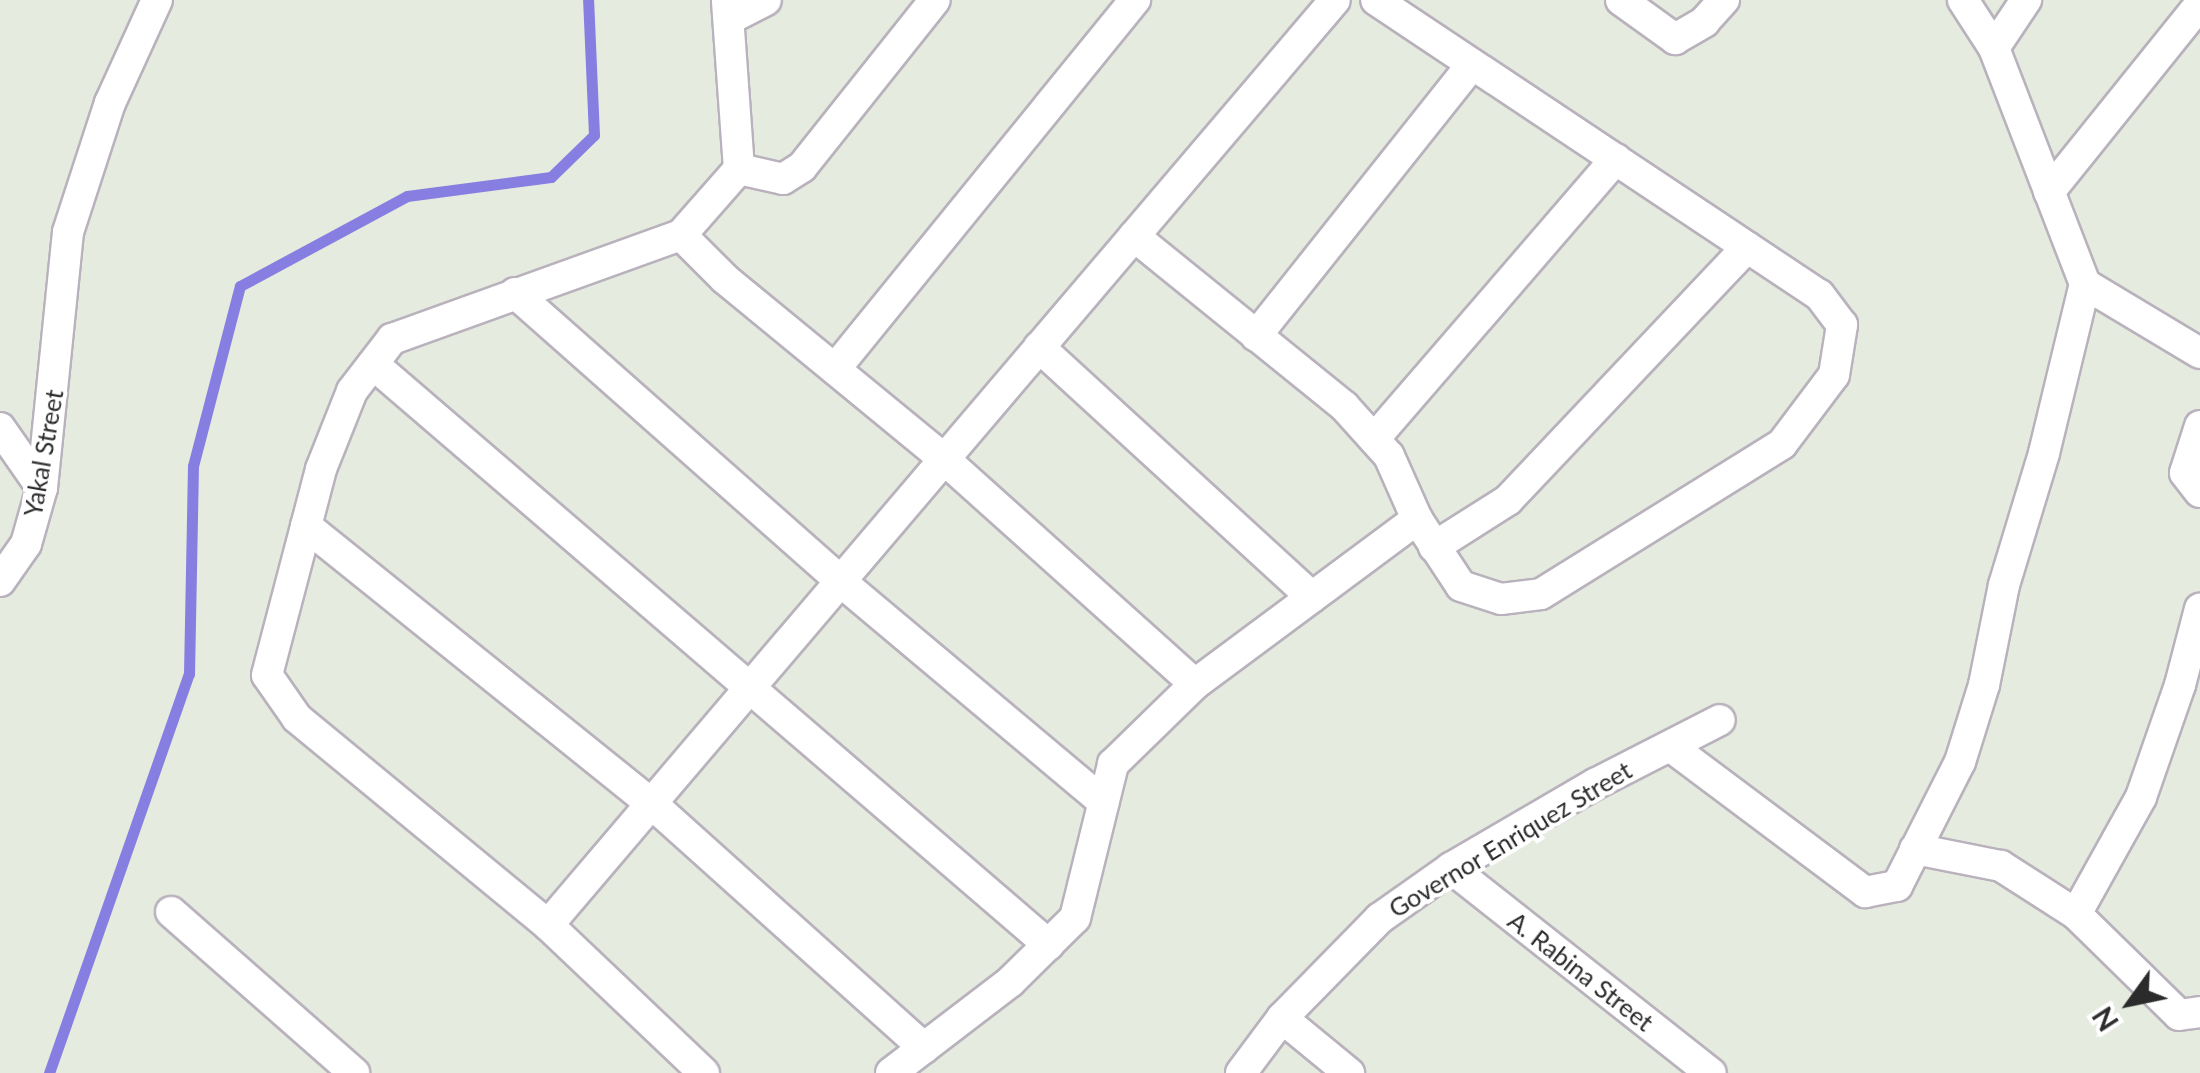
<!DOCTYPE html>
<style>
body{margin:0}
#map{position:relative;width:2200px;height:1073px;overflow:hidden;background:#e6ebdf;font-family:Lato,sans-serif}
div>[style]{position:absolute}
.stream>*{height:11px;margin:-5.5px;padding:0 5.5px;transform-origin:5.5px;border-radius:5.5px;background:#877ee1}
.roads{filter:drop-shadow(2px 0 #b9b2bd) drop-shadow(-2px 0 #b9b2bd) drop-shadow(0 2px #b9b2bd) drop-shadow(0 -2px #b9b2bd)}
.minor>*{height:30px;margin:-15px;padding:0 15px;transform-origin:15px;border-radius:15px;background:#fff}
span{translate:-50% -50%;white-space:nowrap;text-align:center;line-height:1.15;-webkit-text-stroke:8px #fff;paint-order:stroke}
.street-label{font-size:25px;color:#2b2b2b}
.north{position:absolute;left:2080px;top:953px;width:100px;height:100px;-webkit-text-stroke:8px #fff;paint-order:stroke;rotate:237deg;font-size:28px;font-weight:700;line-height:40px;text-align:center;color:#2b2b2b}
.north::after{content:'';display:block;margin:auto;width:35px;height:45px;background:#2b2b2b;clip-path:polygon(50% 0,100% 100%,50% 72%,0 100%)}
</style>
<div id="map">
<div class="stream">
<div style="left:49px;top:1073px;width:423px;rotate:-70.7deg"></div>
<div style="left:189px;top:674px;width:208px;rotate:-88.9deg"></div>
<div style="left:193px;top:466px;width:186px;rotate:-75.4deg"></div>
<div style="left:240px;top:286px;width:190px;rotate:-28.3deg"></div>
<div style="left:407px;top:196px;width:145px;rotate:-7.5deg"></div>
<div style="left:551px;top:177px;width:60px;rotate:-44.3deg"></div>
<div style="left:594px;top:135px;width:135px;rotate:-92.5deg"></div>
</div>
<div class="roads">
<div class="minor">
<div style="left:1621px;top:0;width:67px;rotate:35.8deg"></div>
<div style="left:1675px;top:39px;width:34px;rotate:-30deg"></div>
<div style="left:1704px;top:22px;width:30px;rotate:-48deg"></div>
<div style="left:731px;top:18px;width:39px;rotate:-27deg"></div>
<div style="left:1994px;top:48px;width:58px;rotate:-56.3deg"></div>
<div style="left:739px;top:169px;width:45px;rotate:12.8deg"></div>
<div style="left:783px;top:179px;width:22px;rotate:-32deg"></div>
<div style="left:802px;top:167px;width:213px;rotate:-51.5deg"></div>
<div style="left:2049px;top:192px;width:241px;rotate:-51.2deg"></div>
<div style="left:681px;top:235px;width:62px;rotate:45deg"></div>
<div style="left:725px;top:279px;width:283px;rotate:39.4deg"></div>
<div style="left:944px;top:459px;width:337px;rotate:41.9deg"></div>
<div style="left:1195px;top:684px;width:277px;rotate:-36.6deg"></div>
<div style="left:1134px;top:236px;width:270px;rotate:39deg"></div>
<div style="left:1344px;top:406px;width:67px;rotate:48deg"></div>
<div style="left:1389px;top:456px;width:69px;rotate:66deg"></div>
<div style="left:1417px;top:519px;width:80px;rotate:56.7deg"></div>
<div style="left:1461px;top:586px;width:42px;rotate:18deg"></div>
<div style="left:1501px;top:599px;width:40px;rotate:-7.1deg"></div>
<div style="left:1541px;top:594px;width:284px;rotate:-31.9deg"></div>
<div style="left:1782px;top:444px;width:86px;rotate:-53deg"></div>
<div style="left:1834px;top:375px;width:51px;rotate:-80.9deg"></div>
<div style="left:1842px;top:325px;width:38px;rotate:-127deg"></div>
<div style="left:1819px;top:295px;width:532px;rotate:-146.34deg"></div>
<div style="left:2085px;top:284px;width:134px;rotate:31deg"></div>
<div style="left:515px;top:293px;width:434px;rotate:41.5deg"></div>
<div style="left:840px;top:581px;width:344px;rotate:40deg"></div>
<div style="left:1256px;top:336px;width:347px;rotate:-51.5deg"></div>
<div style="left:1039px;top:347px;width:370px;rotate:42.5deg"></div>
<div style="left:373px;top:364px;width:891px;rotate:40.68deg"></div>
<div style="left:835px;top:369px;width:476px;rotate:-50.9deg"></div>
<div style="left:2200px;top:426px;width:49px;rotate:107.7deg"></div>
<div style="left:2185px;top:473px;width:24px;rotate:52deg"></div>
<div style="left:0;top:428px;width:73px;rotate:55deg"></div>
<div style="left:1374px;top:439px;width:370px;rotate:-49.2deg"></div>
<div style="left:306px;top:526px;width:442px;rotate:38.8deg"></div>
<div style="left:651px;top:803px;width:367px;rotate:41.9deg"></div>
<div style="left:1434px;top:547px;width:88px;rotate:-32.4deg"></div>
<div style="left:1508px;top:500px;width:348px;rotate:-46.6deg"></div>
<div style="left:0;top:581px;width:45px;rotate:-54.9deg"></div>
<div style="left:26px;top:544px;width:58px;rotate:-74.1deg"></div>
<div style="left:42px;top:488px;width:257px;rotate:-84.2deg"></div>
<div style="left:68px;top:232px;width:136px;rotate:-72deg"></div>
<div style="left:110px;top:103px;width:113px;rotate:-65.5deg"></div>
<div style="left:1670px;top:746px;width:244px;rotate:36.8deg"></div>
<div style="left:1865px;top:892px;width:33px;rotate:-11deg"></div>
<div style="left:1897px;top:886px;width:139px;rotate:-63.1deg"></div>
<div style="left:1960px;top:762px;width:81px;rotate:-72.7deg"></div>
<div style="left:1984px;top:685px;width:102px;rotate:-78.7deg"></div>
<div style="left:2004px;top:585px;width:138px;rotate:-73.1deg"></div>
<div style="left:2044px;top:453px;width:174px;rotate:-76.4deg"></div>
<div style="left:2085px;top:284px;width:253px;rotate:-111.1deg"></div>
<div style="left:1994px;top:48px;width:57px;rotate:-122.9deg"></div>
<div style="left:1915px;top:849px;width:88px;rotate:11.2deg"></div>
<div style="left:2001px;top:866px;width:89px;rotate:32.6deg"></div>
<div style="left:2076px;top:914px;width:144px;rotate:44.4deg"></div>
<div style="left:2179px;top:1015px;width:21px;rotate:-8deg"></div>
<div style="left:1451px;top:868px;width:331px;rotate:38.3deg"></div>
<div style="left:171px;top:912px;width:244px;rotate:41.3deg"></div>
<div style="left:2076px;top:914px;width:134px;rotate:-60.9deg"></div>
<div style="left:2141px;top:797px;width:119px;rotate:-70.8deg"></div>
<div style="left:2180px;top:685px;width:79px;rotate:-75.3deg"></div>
<div style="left:548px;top:925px;width:1214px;rotate:-49.61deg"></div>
<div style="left:1282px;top:1018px;width:87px;rotate:39.4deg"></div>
<div style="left:704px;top:1073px;width:215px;rotate:-136.5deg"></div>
<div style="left:548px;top:925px;width:325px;rotate:-140.5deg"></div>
<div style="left:297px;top:718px;width:52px;rotate:-124.9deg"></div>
<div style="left:267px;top:675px;width:213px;rotate:-75.3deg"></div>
<div style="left:321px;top:469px;width:84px;rotate:-68.3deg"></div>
<div style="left:352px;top:391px;width:66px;rotate:-52.4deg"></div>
<div style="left:392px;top:339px;width:307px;rotate:-19.8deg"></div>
<div style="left:681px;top:235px;width:88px;rotate:-48.7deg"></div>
<div style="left:739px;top:169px;width:169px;rotate:-94.1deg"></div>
<div style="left:891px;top:1073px;width:150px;rotate:-37.4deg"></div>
<div style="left:1010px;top:982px;width:91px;rotate:-44.6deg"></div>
<div style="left:1075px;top:918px;width:159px;rotate:-76.1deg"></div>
<div style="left:1113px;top:764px;width:115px;rotate:-44.3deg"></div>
<div style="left:1241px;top:1073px;width:69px;rotate:-53.3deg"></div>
<div style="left:1282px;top:1018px;width:140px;rotate:-45.6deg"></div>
<div style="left:1380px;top:918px;width:87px;rotate:-35.2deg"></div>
<div style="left:1451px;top:868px;width:167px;rotate:-30.3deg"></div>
<div style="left:1595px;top:784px;width:140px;rotate:-27.1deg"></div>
</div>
</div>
<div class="street-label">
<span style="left:43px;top:453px;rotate:-80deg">Yakal Street</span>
<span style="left:1510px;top:839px;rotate:-31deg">Governor Enriquez Street</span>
<span style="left:1581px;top:971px;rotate:38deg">A. Rabina Street</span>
</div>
<div class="north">N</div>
</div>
